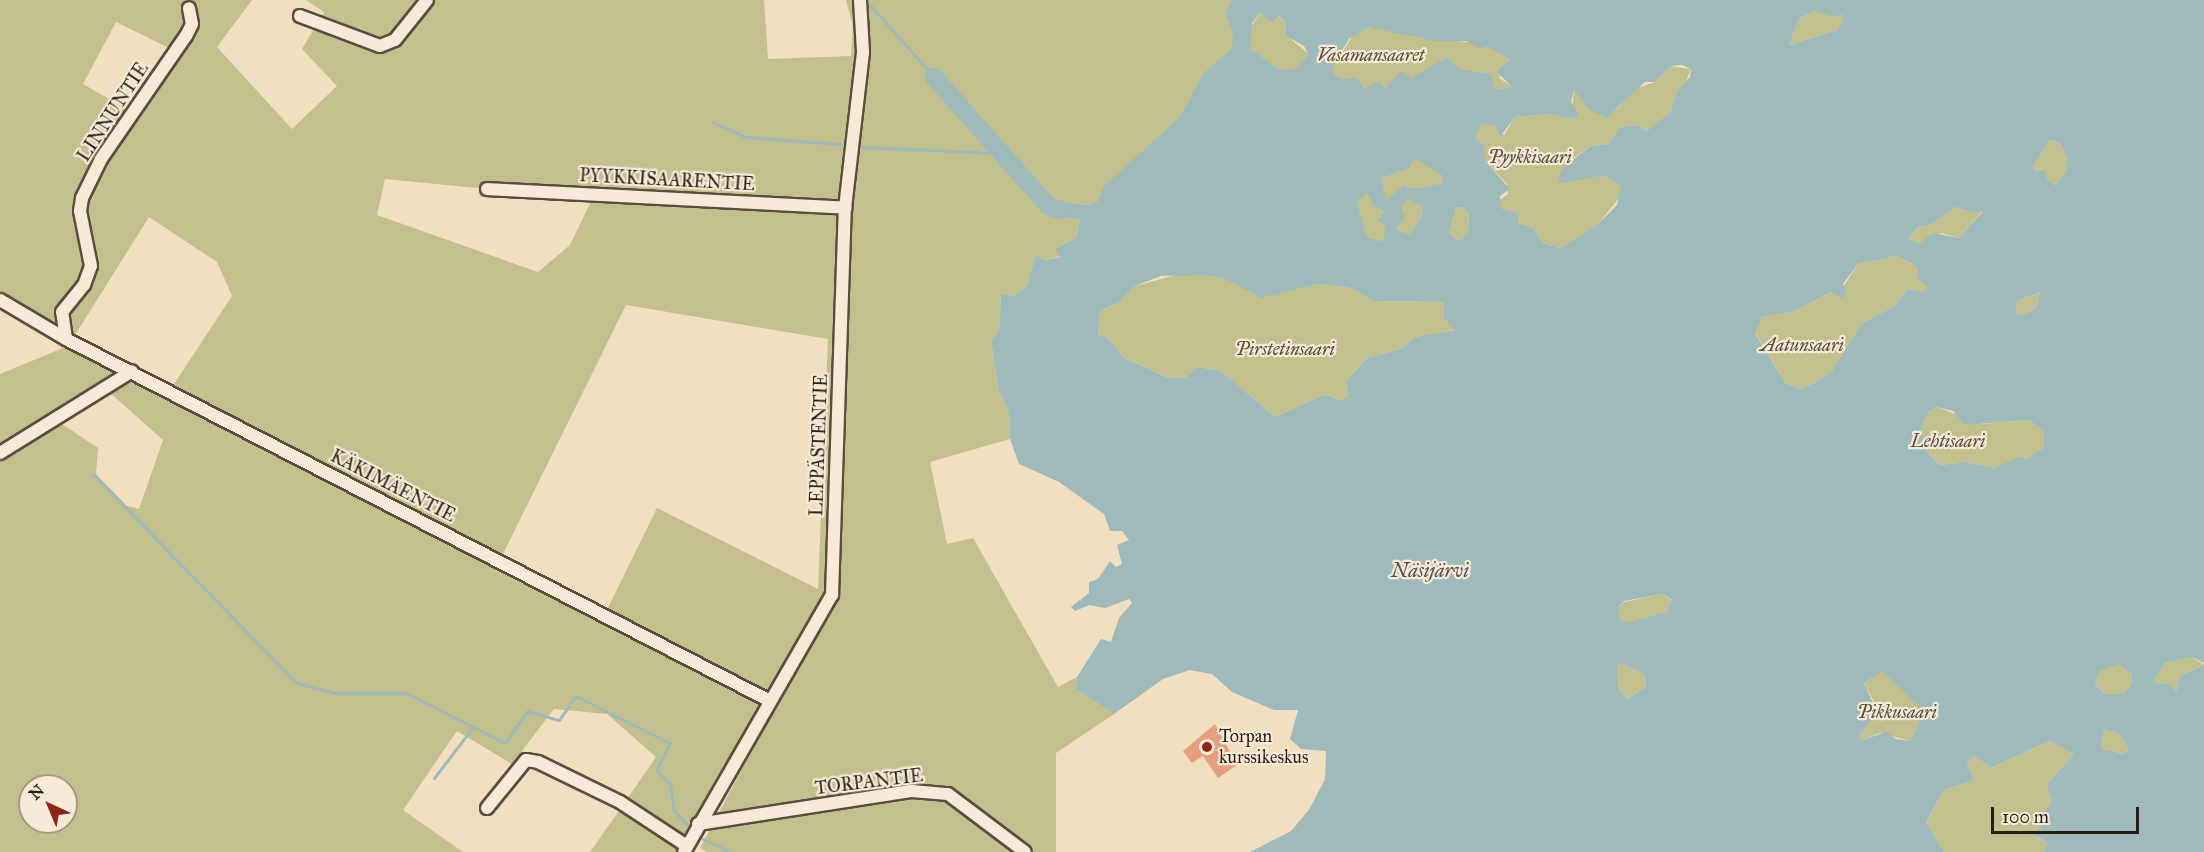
<!DOCTYPE html>
<meta charset="utf-8">
<style>
body{margin:0}
#map{position:relative;width:2204px;height:852px;overflow:hidden;background:#f2dfc0;font-family:"IM FELL Great Primer",serif}
div>[style]{position:absolute}
.green>*{inset:0;background:#c2c08d}
.water>*{inset:0;background:#9ebabb}
.stream>*{height:3px;margin:-1.5px;padding:0 1.5px;transform-origin:1.5px;border-radius:1.5px;background:#9ebabb}
.river>*{height:18px;margin:-9px;padding:0 9px;transform-origin:9px;border-radius:9px;background:#9ebabb}
.building>*{inset:0;background:#e7a07d}
.roads{filter:drop-shadow(2px 0 #5b4d3e) drop-shadow(-2px 0 #5b4d3e) drop-shadow(0 2px #5b4d3e) drop-shadow(0 -2px #5b4d3e)}
.minor>*{height:12px;margin:-6px;padding:0 6px;transform-origin:6px;border-radius:6px;background:#f7ead6}
.dots>*{width:16px;height:16px;translate:-50% -50%;box-sizing:border-box;border:3px solid #f7ead6;border-radius:50%}
span{translate:-50% -50%;white-space:nowrap;text-align:center;line-height:1.15;-webkit-text-stroke:4.5px #f7ead6;paint-order:stroke}
.park-label{font-size:18px;color:#574d38;font-style:italic}
.street-label{font-size:18px;color:#291c13}
.poi-label{font-size:18px;color:#291c13}
.left{translate:0 -50%;text-align:left}
.water-label{font-size:20px;color:#52534e;font-style:italic}
.north{position:absolute;left:18px;top:774px;width:60px;height:60px;box-sizing:border-box;background:#f7ead6;border:2px solid #a59888;border-radius:50%;rotate:316deg;font-size:16px;font-weight:700;line-height:24px;text-align:center;color:#291c13}
.north::after{content:'';display:block;margin:auto;width:21px;height:27px;background:#8f2418;clip-path:polygon(50% 0,100% 100%,50% 72%,0 100%)}
.scale{position:absolute;left:1991px;top:807px;width:148px;height:27px;box-sizing:border-box;border:3px solid #291c13;border-top:0;padding-left:8px;font-size:18px;line-height:21px;white-space:nowrap;color:#291c13;-webkit-text-stroke:4px #f7ead6;paint-order:stroke}
</style>
<div id="map">
<div class="green">
<div style="clip-path:polygon(evenodd,0 0,252px 0,217px 47px,292px 129px,337px 86px,302px 49px,324px 12px,306px 0,764px 0,768px 59px,851px 56px,853px 27px,846px 0,1234px 0,1251px 27px,1260px 12px,1278px 16px,1285px 21px,1286px 35px,1310px 55px,1342px 53px,1356px 30px,1368px 27px,1486px 45px,1507px 55px,1510px 59px,1499px 78px,1513px 87px,1494px 89px,1496px 127px,1504px 135px,1515px 117px,1548px 114px,1571px 119px,1574px 90px,1617px 109px,1635px 89px,1655px 82px,1670px 66px,1691px 69px,1675px 109px,1654px 126px,1647px 131px,1636px 125px,1620px 127px,1608px 144px,1591px 146px,1569px 161px,1559px 180px,1603px 175px,1621px 187px,1622px 194px,1596px 227px,1560px 248px,1543px 243px,1533px 228px,1518px 223px,1518px 213px,1501px 208px,1497px 202px,1508px 194px,1507px 184px,1485px 161px,1434px 155px,1429px 157px,1429px 164px,1442px 175px,1441px 184px,1422px 206px,1423px 213px,1411px 233px,1383px 242px,1098px 201px,1086px 205px,1069px 202px,1064px 217px,1080px 220px,1077px 237px,1055px 249px,1062px 256px,1044px 260px,1036px 256px,1027px 286px,1013px 296px,1001px 294px,999px 329px,991px 342px,999px 391px,1009px 412px,1010px 439px,930px 462px,947px 544px,973px 538px,1058px 687px,1077px 677px,1076px 689px,1114px 714px,1056px 753px,1056px 852px,707px 852px,700px 848px,771px 715px,758px 708px,687px 833px,678px 836px,625px 802px,656px 757px,607px 714px,554px 709px,512px 764px,457px 731px,403px 810px,463px 852px,0 852px,0 374px,68px 346px,0 306px,0 0,116px 22px,169px 48px,130px 111px,83px 84px,116px 22px,0 0,385px 179px,487px 189px,594px 195px,570px 245px,538px 272px,377px 215px,385px 179px,0 0,149px 217px,217px 262px,232px 296px,172px 387px,75px 335px,149px 217px,0 0,626px 305px,828px 339px,818px 589px,657px 508px,601px 622px,495px 570px,626px 305px,0 0,107px 390px,163px 440px,139px 509px,127px 506px,96px 474px,98px 448px,59px 422px,107px 390px,0 0,30px 786px,66px 786px,66px 822px,30px 822px,30px 786px)"></div>
<div style="clip-path:polygon(1814px 11px,1844px 13px,1843px 21px,1837px 30px,1789px 45px,1799px 19px)"></div>
<div style="clip-path:polygon(2050px 140px,2060px 143px,2067px 159px,2067px 170px,2055px 185px,2048px 181px,2043px 169px,2036px 171px,2033px 165px)"></div>
<div style="clip-path:polygon(1462px 207px,1469px 214px,1468px 232px,1459px 241px,1449px 233px,1456px 208px)"></div>
<div style="clip-path:polygon(1955px 207px,1969px 212px,1983px 210px,1959px 238px,1941px 233px,1920px 244px,1909px 240px,1918px 227px,1930px 225px)"></div>
<div style="clip-path:polygon(1186px 249px,1295px 288px,1317px 284px,1351px 288px,1374px 301px,1444px 302px,1455px 330px,1415px 337px,1401px 349px,1367px 358px,1346px 381px,1348px 396px,1340px 401px,1325px 394px,1275px 417px,1221px 371px,1198px 367px,1185px 378px,1168px 378px,1124px 358px,1107px 337px,1098px 336px,1100px 311px,1120px 301px,1135px 286px,1176px 275px)"></div>
<div style="clip-path:polygon(1897px 256px,1918px 267px,1927px 286px,1923px 292px,1907px 289px,1894px 306px,1861px 324px,1830px 374px,1802px 389px,1785px 383px,1755px 332px,1762px 317px,1793px 312px,1831px 292px,1838px 295px,1858px 264px)"></div>
<div style="clip-path:polygon(2040px 292px,2036px 308px,2025px 315px,2016px 313px,2017px 301px)"></div>
<div style="clip-path:polygon(1937px 407px,1981px 424px,2029px 420px,2044px 431px,2043px 448px,2026px 459px,1995px 468px,1967px 462px,1940px 465px,1927px 452px,1921px 429px,1929px 411px)"></div>
<div style="clip-path:polygon(1663px 594px,1672px 601px,1666px 612px,1626px 624px,1621px 619px,1618px 608px,1624px 602px)"></div>
<div style="clip-path:polygon(2192px 657px,2204px 665px,2180px 676px,2176px 692px,2153px 683px,2165px 663px)"></div>
<div style="clip-path:polygon(1621px 663px,1645px 675px,1646px 687px,1627px 699px,1619px 689px,1617px 665px)"></div>
<div style="clip-path:polygon(2120px 663px,2132px 675px,2131px 685px,2123px 694px,2105px 694px,2095px 684px,2100px 669px)"></div>
<div style="clip-path:polygon(1882px 670px,1928px 715px,1910px 741px,1880px 733px,1862px 740px,1859px 736px,1877px 707px,1864px 683px)"></div>
<div style="clip-path:polygon(2103px 729px,2119px 734px,2129px 750px,2124px 754px,2102px 749px)"></div>
<div style="clip-path:polygon(2049px 741px,2074px 754px,2046px 785px,2052px 801px,2037px 821px,2042px 827px,2036px 837px,2049px 843px,2044px 852px,1944px 852px,1926px 824px,1944px 790px,1974px 780px,1967px 762px,1974px 756px,1991px 768px)"></div>
<div style="clip-path:polygon(619px 811px,678px 847px,676px 852px,590px 852px)"></div>
</div>
<div class="water">
<div style="clip-path:polygon(evenodd,1232px 0,2204px 0,2204px 663px,2192px 657px,2165px 663px,2153px 683px,2169px 684px,2176px 692px,2180px 676px,2204px 665px,2204px 852px,2044px 852px,2048px 843px,2032px 834px,2042px 827px,2037px 821px,2052px 801px,2046px 785px,2074px 754px,2049px 741px,1991px 768px,1974px 756px,1967px 762px,1974px 780px,1944px 790px,1926px 823px,1944px 852px,1250px 852px,1291px 831px,1309px 810px,1325px 779px,1326px 751px,1301px 749px,1290px 739px,1298px 710px,1274px 710px,1232px 692px,1212px 674px,1190px 670px,1163px 679px,1114px 714px,1076px 689px,1077px 677px,1101px 639px,1111px 642px,1119px 618px,1132px 603px,1129px 599px,1105px 608px,1089px 605px,1075px 611px,1071px 607px,1089px 593px,1089px 582px,1098px 579px,1110px 561px,1116px 567px,1122px 564px,1117px 545px,1129px 540px,1122px 531px,1110px 531px,1104px 514px,1059px 482px,1019px 464px,1010px 439px,1009px 412px,999px 391px,991px 342px,999px 329px,1001px 294px,1013px 296px,1027px 286px,1036px 255px,1044px 260px,1061px 257px,1055px 249px,1077px 237px,1080px 220px,1064px 217px,1061px 210px,1069px 202px,1086px 205px,1098px 201px,1103px 187px,1181px 116px,1203px 74px,1232px 48px,1233px 33px,1225px 13px,1232px 0,1814px 11px,1834px 17px,1843px 14px,1843px 20px,1837px 30px,1789px 45px,1799px 19px,1814px 11px,1232px 0,1260px 12px,1271px 22px,1279px 16px,1285px 21px,1286px 36px,1304px 46px,1309px 55px,1296px 69px,1280px 70px,1250px 49px,1252px 23px,1260px 12px,1232px 0,1368px 27px,1434px 41px,1466px 41px,1481px 49px,1486px 46px,1510px 59px,1497px 72px,1512px 87px,1494px 89px,1491px 74px,1459px 69px,1447px 57px,1412px 78px,1401px 71px,1384px 90px,1380px 81px,1364px 89px,1356px 77px,1344px 80px,1333px 75px,1334px 63px,1349px 39px,1368px 27px,1232px 0,1682px 65px,1691px 69px,1690px 77px,1678px 90px,1671px 112px,1647px 131px,1636px 125px,1620px 127px,1608px 144px,1591px 146px,1563px 167px,1558px 180px,1564px 183px,1603px 175px,1621px 187px,1617px 205px,1595px 227px,1560px 248px,1543px 243px,1533px 228px,1518px 223px,1518px 213px,1501px 208px,1500px 196px,1510px 189px,1485px 161px,1484px 146px,1475px 137px,1482px 124px,1496px 126px,1500px 137px,1515px 117px,1548px 114px,1571px 119px,1579px 116px,1571px 102px,1574px 90px,1589px 109px,1606px 118px,1645px 82px,1655px 82px,1670px 66px,1682px 65px,1232px 0,2050px 140px,2060px 143px,2067px 159px,2067px 170px,2055px 185px,2048px 181px,2044px 169px,2036px 171px,2033px 165px,2050px 140px,1232px 0,1414px 158px,1442px 175px,1441px 184px,1412px 189px,1403px 185px,1386px 201px,1381px 178px,1409px 168px,1414px 158px,1232px 0,1367px 192px,1373px 204px,1385px 212px,1378px 220px,1386px 227px,1383px 242px,1366px 237px,1357px 202px,1367px 192px,1232px 0,1409px 199px,1422px 206px,1423px 213px,1411px 233px,1404px 234px,1396px 228px,1405px 217px,1401px 206px,1409px 199px,1232px 0,1462px 207px,1469px 214px,1468px 232px,1459px 241px,1449px 233px,1456px 208px,1462px 207px,1232px 0,1955px 207px,1969px 212px,1983px 211px,1959px 238px,1933px 233px,1920px 244px,1909px 239px,1918px 227px,1930px 225px,1955px 207px,1232px 0,1897px 256px,1918px 267px,1918px 279px,1927px 286px,1923px 292px,1907px 289px,1894px 306px,1861px 324px,1830px 374px,1802px 389px,1785px 383px,1755px 333px,1762px 317px,1793px 312px,1831px 292px,1842px 298px,1847px 291px,1843px 284px,1858px 264px,1897px 256px,1232px 0,1207px 275px,1228px 280px,1261px 298px,1317px 284px,1351px 288px,1374px 301px,1444px 302px,1444px 318px,1455px 330px,1415px 337px,1401px 349px,1367px 358px,1346px 381px,1348px 396px,1340px 401px,1325px 394px,1275px 417px,1221px 371px,1198px 367px,1185px 378px,1168px 378px,1124px 358px,1107px 337px,1098px 335px,1100px 311px,1120px 301px,1135px 286px,1161px 276px,1207px 275px,1232px 0,2040px 292px,2036px 308px,2025px 315px,2016px 313px,2017px 301px,2040px 292px,1232px 0,1937px 407px,1953px 411px,1965px 425px,2029px 420px,2044px 431px,2043px 448px,2026px 459px,2019px 457px,1995px 468px,1967px 462px,1940px 465px,1927px 452px,1921px 429px,1929px 411px,1937px 407px,1232px 0,1663px 594px,1672px 600px,1666px 612px,1626px 623px,1621px 619px,1618px 608px,1624px 601px,1663px 594px,1232px 0,1621px 663px,1645px 675px,1646px 687px,1627px 699px,1619px 689px,1617px 665px,1621px 663px,1232px 0,2120px 664px,2132px 675px,2131px 685px,2123px 694px,2105px 694px,2095px 684px,2100px 670px,2120px 664px,1232px 0,1882px 671px,1928px 715px,1926px 720px,1916px 718px,1920px 723px,1910px 741px,1896px 739px,1886px 732px,1862px 740px,1859px 736px,1877px 712px,1864px 683px,1882px 671px,1232px 0,2103px 729px,2119px 734px,2129px 750px,2124px 754px,2102px 749px,2103px 729px)"></div>
</div>
<div class="stream">
<div style="left:870px;top:5px;width:96px;rotate:48.4deg"></div>
<div style="left:713px;top:122px;width:35px;rotate:25deg"></div>
<div style="left:745px;top:137px;width:96px;rotate:4.2deg"></div>
<div style="left:862px;top:147px;width:136px;rotate:2.5deg"></div>
<div style="left:93px;top:474px;width:291px;rotate:45.8deg"></div>
<div style="left:296px;top:683px;width:40px;rotate:14.4deg"></div>
<div style="left:335px;top:693px;width:71px"></div>
<div style="left:406px;top:693px;width:111px;rotate:26.8deg"></div>
<div style="left:505px;top:743px;width:39px;rotate:-55deg"></div>
<div style="left:527px;top:711px;width:33px;rotate:16deg"></div>
<div style="left:559px;top:720px;width:29px;rotate:-55deg"></div>
<div style="left:576px;top:696px;width:105px;rotate:26.6deg"></div>
<div style="left:670px;top:743px;width:30px;rotate:117deg"></div>
<div style="left:656px;top:770px;width:20px;rotate:45deg"></div>
<div style="left:670px;top:784px;width:27px;rotate:82deg"></div>
<div style="left:674px;top:811px;width:21px;rotate:45deg"></div>
<div style="left:434px;top:778px;width:64px;rotate:-52.6deg"></div>
<div style="left:703px;top:839px;width:30px;rotate:26deg"></div>
</div>
<div class="river">
<div style="left:934px;top:77px;width:172px;rotate:48.5deg"></div>
<div style="left:1048px;top:206px;width:14px;rotate:17deg"></div>
</div>
<div class="building">
<div style="clip-path:polygon(1215px 724px,1237px 765px,1218px 778px,1203px 756px,1192px 763px,1183px 751px)"></div>
</div>
<div class="roads">
<div class="minor">
<div style="left:300px;top:16px;width:85px;rotate:20.6deg"></div>
<div style="left:380px;top:46px;width:16px;rotate:-22deg"></div>
<div style="left:395px;top:40px;width:51px;rotate:-51.3deg"></div>
<div style="left:487px;top:189px;width:359px;rotate:3deg"></div>
<div style="left:0;top:300px;width:77px;rotate:30.6deg"></div>
<div style="left:66px;top:339px;width:792px;rotate:27.21deg"></div>
<div style="left:66px;top:339px;width:27px;rotate:-98deg"></div>
<div style="left:62px;top:312px;width:35px;rotate:-51deg"></div>
<div style="left:84px;top:285px;width:20px;rotate:-70deg"></div>
<div style="left:91px;top:266px;width:56px;rotate:-101.3deg"></div>
<div style="left:80px;top:211px;width:13px;rotate:-81deg"></div>
<div style="left:82px;top:198px;width:43px;rotate:-64deg"></div>
<div style="left:101px;top:159px;width:150px;rotate:-55.4deg"></div>
<div style="left:186px;top:36px;width:13px;rotate:-63deg"></div>
<div style="left:192px;top:24px;width:16px;rotate:-101deg"></div>
<div style="left:0;top:453px;width:155px;rotate:-31.8deg"></div>
<div style="left:487px;top:808px;width:62px;rotate:-50.9deg"></div>
<div style="left:526px;top:760px;width:12px;rotate:9deg"></div>
<div style="left:538px;top:762px;width:91px;rotate:26deg"></div>
<div style="left:620px;top:802px;width:80px;rotate:33.3deg"></div>
<div style="left:698px;top:824px;width:217px;rotate:-8.8deg"></div>
<div style="left:912px;top:791px;width:36px;rotate:5deg"></div>
<div style="left:948px;top:794px;width:96px;rotate:37deg"></div>
<div style="left:684px;top:852px;width:297px;rotate:-60.1deg"></div>
<div style="left:832px;top:595px;width:387px;rotate:-88.1deg"></div>
<div style="left:845px;top:208px;width:157px;rotate:-83.4deg"></div>
<div style="left:863px;top:52px;width:52px;rotate:-93.3deg"></div>
</div>
</div>
<div class="dots">
<div style="left:1207px;top:747px;background:#8f2418"></div>
</div>
<div class="park-label">
<span style="left:1371px;top:55px">Vasamansaaret</span>
<span style="left:1530px;top:157px">Pyykkisaari</span>
<span style="left:1802px;top:345px">Aatunsaari</span>
<span style="left:1285px;top:349px">Pirstetinsaari</span>
<span style="left:1948px;top:441px">Lehtisaari</span>
<span style="left:1897px;top:712px">Pikkusaari</span>
</div>
<div class="street-label">
<span style="left:113px;top:112px;rotate:-57deg">LINNUNTIE</span>
<span style="left:667px;top:180px;rotate:3deg">PYYKKISAARENTIE</span>
<span style="left:819px;top:445px;rotate:-88deg">LEPPÄSTENTIE</span>
<span style="left:393px;top:486px;rotate:27deg">KÄKIMÄENTIE</span>
<span style="left:869px;top:782px;rotate:-7deg">TORPANTIE</span>
</div>
<div class="poi-label">
<span class="left" style="left:1219px;top:747px">Torpan<br>kurssikeskus</span>
</div>
<div class="water-label">
<span style="left:1430px;top:570px">Näsijärvi</span>
</div>
<div class="north">N</div>
<div class="scale">100 m</div>
</div>
